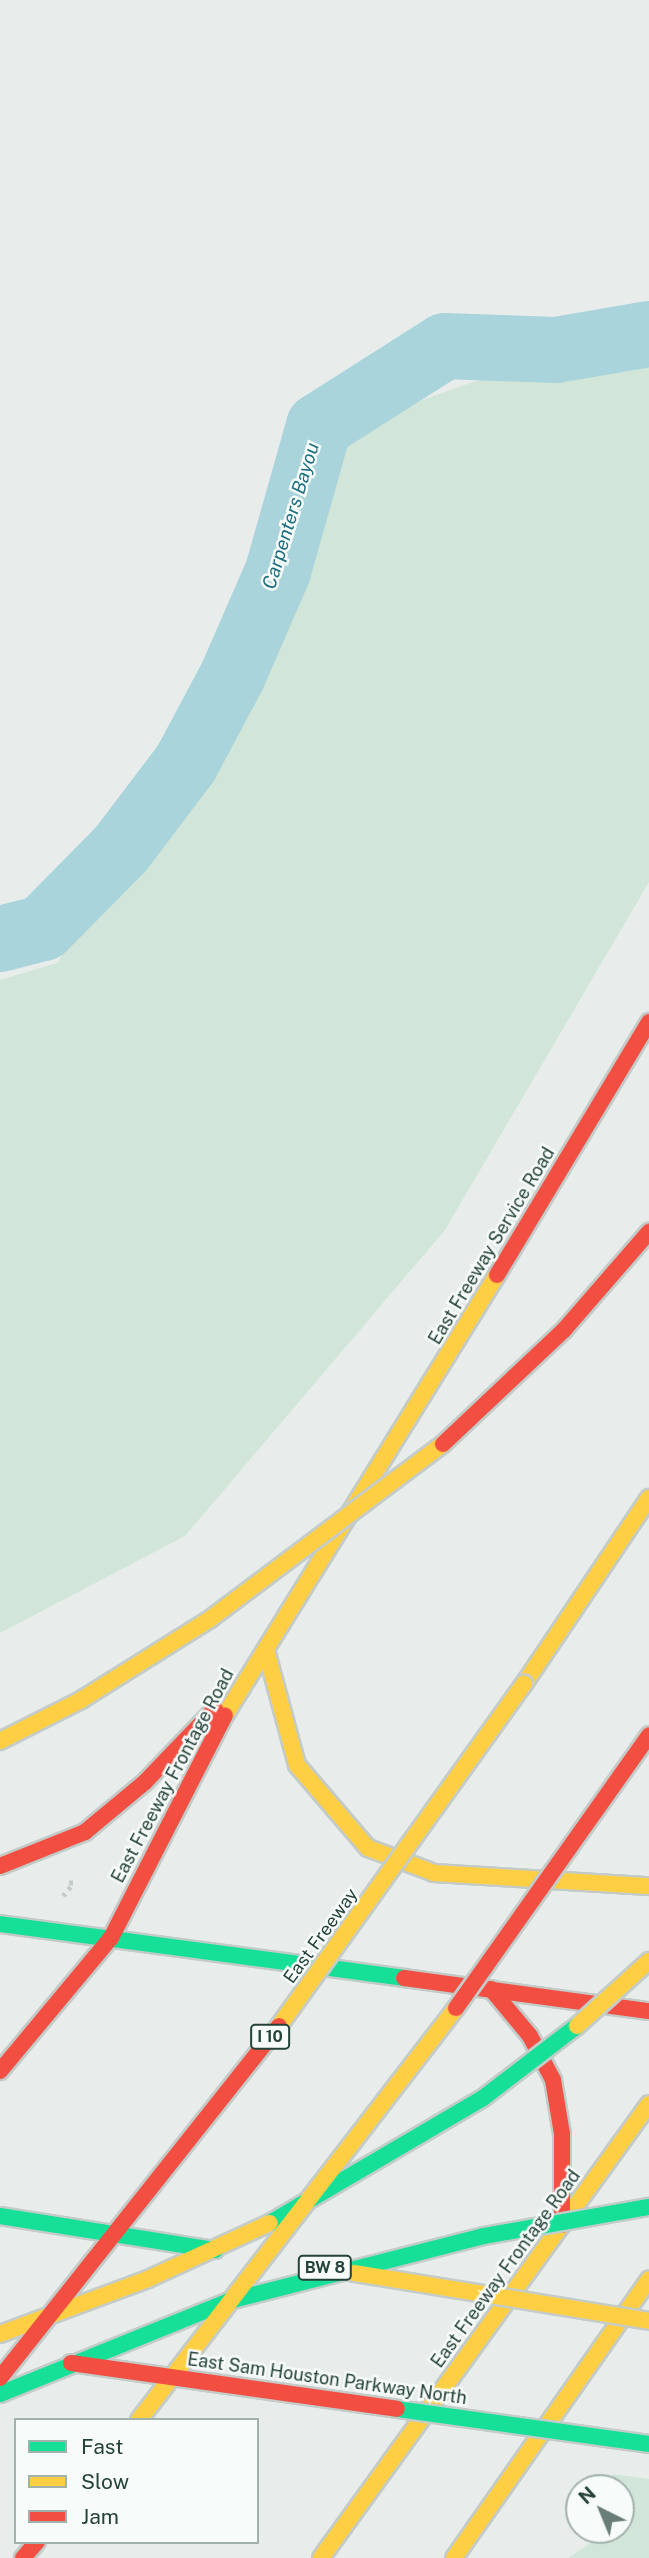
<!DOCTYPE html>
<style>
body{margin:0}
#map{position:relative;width:649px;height:2558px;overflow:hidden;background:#e8edeb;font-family:"Public Sans",sans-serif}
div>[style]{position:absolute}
.green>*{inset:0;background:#d1e6d8}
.river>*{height:66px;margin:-33px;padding:0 33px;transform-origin:33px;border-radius:33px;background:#a9d4db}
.path>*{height:4.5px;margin-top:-2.25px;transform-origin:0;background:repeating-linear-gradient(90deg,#c3ccca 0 3.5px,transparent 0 8.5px)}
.roads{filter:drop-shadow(2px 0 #c3cbc8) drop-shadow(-2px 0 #c3cbc8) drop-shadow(0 2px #c3cbc8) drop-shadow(0 -2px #c3cbc8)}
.fast>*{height:16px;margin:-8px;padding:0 8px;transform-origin:8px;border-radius:8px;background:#16e098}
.slow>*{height:16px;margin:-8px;padding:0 8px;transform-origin:8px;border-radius:8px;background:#ffcf43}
.jam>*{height:16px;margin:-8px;padding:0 8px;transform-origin:8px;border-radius:8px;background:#f24e42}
.bridges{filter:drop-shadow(2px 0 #c3ccc9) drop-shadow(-2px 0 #c3ccc9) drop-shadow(0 2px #c3ccc9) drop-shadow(0 -2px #c3ccc9)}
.fast-bridge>*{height:16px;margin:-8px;padding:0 8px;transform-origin:8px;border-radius:8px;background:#16e098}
.slow-bridge>*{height:16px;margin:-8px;padding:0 8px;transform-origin:8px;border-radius:8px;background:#ffcf43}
.jam-bridge>*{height:16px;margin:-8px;padding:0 8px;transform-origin:8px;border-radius:8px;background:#f24e42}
span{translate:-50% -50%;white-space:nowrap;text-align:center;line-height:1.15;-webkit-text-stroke:5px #f7fbf9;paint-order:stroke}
.shield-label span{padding:2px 5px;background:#f7fbf9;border:2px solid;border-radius:5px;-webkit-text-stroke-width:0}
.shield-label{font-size:16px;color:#24423a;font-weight:700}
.street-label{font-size:18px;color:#24423a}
.water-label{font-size:19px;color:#1c6f80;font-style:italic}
.legend{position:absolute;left:14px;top:2418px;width:245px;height:126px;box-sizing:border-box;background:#f7fbf9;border:2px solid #a3b1ad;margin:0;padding:9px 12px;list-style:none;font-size:21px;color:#24423a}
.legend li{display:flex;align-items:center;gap:14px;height:35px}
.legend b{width:35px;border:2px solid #a3b1ad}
.north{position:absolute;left:565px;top:2474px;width:70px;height:70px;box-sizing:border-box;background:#f7fbf9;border:2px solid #a3b1ad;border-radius:50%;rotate:317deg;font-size:19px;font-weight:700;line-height:28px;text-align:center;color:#24423a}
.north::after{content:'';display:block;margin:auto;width:24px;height:32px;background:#697e78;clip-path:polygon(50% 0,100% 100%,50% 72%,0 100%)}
</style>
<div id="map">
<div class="green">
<div style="clip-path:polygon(589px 341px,649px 349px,649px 882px,445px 1230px,185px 1536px,0 1633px,0 980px,57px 963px,282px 611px,340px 429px)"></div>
<div style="clip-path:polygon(612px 2474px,649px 2479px,649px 2558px,568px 2558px,610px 2530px,621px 2530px,621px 2488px,613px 2488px)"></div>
</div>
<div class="river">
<div style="left:0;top:939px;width:44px;rotate:-14.3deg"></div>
<div style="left:43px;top:928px;width:111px;rotate:-45.4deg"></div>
<div style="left:121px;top:849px;width:108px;rotate:-52.9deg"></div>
<div style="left:186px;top:763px;width:98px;rotate:-61.9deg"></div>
<div style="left:232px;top:677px;width:116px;rotate:-66.5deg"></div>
<div style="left:278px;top:571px;width:151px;rotate:-74.2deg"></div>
<div style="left:319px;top:426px;width:149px;rotate:-32.4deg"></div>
<div style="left:445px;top:346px;width:111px;rotate:2.1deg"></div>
<div style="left:556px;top:350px;width:94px;rotate:-9.8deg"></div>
</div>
<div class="path">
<div style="left:63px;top:1896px;width:16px;rotate:-52deg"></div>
<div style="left:73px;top:1883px;width:7px;rotate:180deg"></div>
</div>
<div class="roads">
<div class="fast">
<div style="left:0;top:1924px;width:408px;rotate:7.6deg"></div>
</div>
<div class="slow">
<div style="left:266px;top:1650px;width:119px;rotate:74.9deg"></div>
<div style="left:297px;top:1765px;width:109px;rotate:49.5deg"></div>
<div style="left:368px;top:1848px;width:71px;rotate:20.7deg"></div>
<div style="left:434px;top:1873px;width:215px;rotate:3.5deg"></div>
<div style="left:524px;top:1684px;width:224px;rotate:-56.1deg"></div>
<div style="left:225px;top:1715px;width:517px;rotate:-58.28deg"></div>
<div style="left:321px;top:2558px;width:560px;rotate:-54.15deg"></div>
<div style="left:454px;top:2558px;width:340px;rotate:-55deg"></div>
</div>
<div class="jam">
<div style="left:497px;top:1275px;width:295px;rotate:-59deg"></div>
<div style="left:0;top:1866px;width:92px;rotate:-21.8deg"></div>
<div style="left:85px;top:1832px;width:78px;rotate:-39.8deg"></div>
<div style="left:145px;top:1782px;width:101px;rotate:-46.2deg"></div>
<div style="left:404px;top:1978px;width:247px;rotate:7.7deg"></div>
<div style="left:491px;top:1989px;width:61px;rotate:50.3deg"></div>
<div style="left:530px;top:2036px;width:50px;rotate:62.4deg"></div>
<div style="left:553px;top:2080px;width:55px;rotate:80.5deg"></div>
<div style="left:562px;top:2134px;width:91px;rotate:90deg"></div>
<div style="left:0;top:2071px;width:173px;rotate:-50.2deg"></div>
<div style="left:111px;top:1938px;width:250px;rotate:-62.9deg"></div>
<div style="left:23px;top:2558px;width:21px;rotate:-49deg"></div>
</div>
</div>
<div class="bridges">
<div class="fast-bridge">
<div style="left:0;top:2216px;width:218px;rotate:9deg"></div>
<div style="left:270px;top:2223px;width:247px;rotate:-30.4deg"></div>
<div style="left:483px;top:2098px;width:118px;rotate:-37.5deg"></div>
<div style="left:0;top:2394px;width:247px;rotate:-22.1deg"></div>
<div style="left:229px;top:2301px;width:263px;rotate:-14.3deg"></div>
<div style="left:484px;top:2236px;width:168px;rotate:-10deg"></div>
<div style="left:397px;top:2409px;width:254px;rotate:7.9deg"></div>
</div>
<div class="slow-bridge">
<div style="left:0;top:1741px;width:91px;rotate:-26.8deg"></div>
<div style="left:81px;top:1700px;width:152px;rotate:-32.1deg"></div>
<div style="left:210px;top:1619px;width:291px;rotate:-36.9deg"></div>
<div style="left:279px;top:2026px;width:421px;rotate:-54.4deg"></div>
<div style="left:577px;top:2026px;width:97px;rotate:-42.1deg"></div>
<div style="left:354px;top:2273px;width:299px;rotate:9.2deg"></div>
<div style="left:0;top:2334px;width:158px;rotate:-20.4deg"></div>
<div style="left:148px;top:2279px;width:134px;rotate:-24.7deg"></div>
<div style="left:139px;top:2420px;width:520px;rotate:-52.42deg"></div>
</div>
<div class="jam-bridge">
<div style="left:443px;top:1444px;width:166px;rotate:-43.3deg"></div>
<div style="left:564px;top:1330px;width:130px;rotate:-49.1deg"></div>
<div style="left:456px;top:2008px;width:334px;rotate:-54.7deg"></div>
<div style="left:71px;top:2363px;width:329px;rotate:8deg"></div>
<div style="left:0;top:2378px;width:449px;rotate:-51.6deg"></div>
</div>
</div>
<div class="shield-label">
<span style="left:270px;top:2037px">I 10</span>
<span style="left:325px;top:2268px">BW 8</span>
</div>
<div class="street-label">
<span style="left:492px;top:1246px;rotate:-59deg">East Freeway Service Road</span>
<span style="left:173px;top:1776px;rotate:-62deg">East Freeway Frontage Road</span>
<span style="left:321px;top:1936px;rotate:-54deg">East Freeway</span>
<span style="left:506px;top:2269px;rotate:-54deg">East Freeway Frontage Road</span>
<span style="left:327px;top:2379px;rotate:8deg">East Sam Houston Parkway North</span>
</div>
<div class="water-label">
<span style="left:291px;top:516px;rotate:-73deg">Carpenters Bayou</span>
</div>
<ul class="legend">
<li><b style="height:9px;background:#16e098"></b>Fast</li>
<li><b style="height:9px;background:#ffcf43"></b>Slow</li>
<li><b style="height:9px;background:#f24e42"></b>Jam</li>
</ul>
<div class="north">N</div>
</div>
